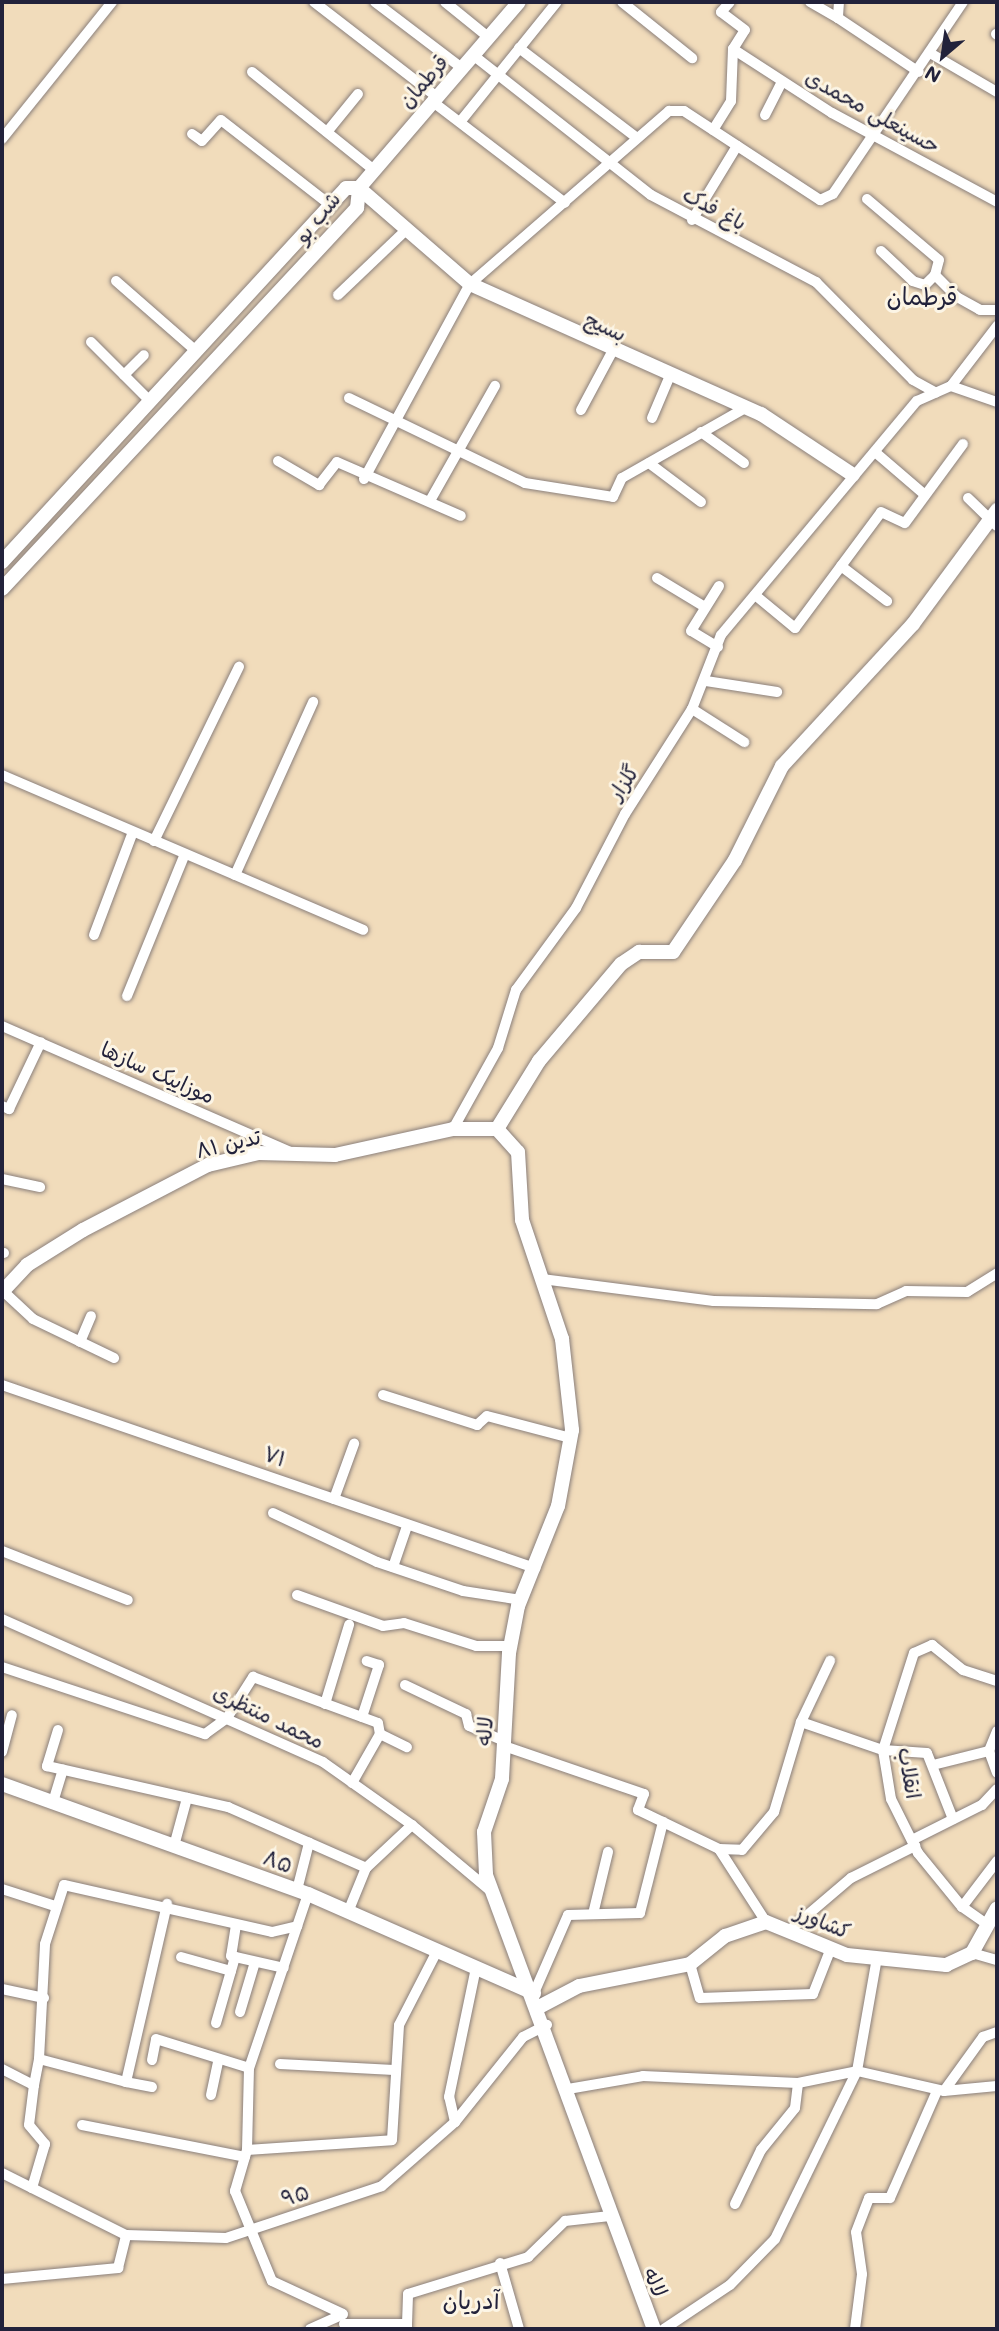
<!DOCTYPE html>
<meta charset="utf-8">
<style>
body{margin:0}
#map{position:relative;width:999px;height:2331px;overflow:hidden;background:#f1dcbb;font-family:Mali,"Playpen Sans Arabic",sans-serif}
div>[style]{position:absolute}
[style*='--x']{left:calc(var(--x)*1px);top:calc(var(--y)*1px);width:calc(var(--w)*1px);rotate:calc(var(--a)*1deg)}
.roads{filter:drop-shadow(0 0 2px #8a7f7b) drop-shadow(0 0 2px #8a7f7b)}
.street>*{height:10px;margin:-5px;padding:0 5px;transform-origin:5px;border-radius:5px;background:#fff}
.secondary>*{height:14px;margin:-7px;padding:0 7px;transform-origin:7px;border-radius:7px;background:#fff}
span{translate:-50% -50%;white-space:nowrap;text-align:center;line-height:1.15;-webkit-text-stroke:6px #fcf5e5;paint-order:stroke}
.street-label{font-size:21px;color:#22223b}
.quarter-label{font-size:24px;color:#22223b}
.frame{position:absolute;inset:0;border:4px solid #22223b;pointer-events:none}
.north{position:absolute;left:908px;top:21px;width:70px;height:70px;-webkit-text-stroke:5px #fcf5e5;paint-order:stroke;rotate:209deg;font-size:19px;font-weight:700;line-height:28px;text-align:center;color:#22223b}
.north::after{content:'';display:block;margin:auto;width:24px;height:32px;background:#22223b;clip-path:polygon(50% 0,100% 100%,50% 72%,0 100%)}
</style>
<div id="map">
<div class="roads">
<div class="street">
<i style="--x:314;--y:2;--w:155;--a:37.7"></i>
<i style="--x:375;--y:2;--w:109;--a:37.2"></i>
<i style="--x:445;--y:2;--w:55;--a:39.1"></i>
<i style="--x:622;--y:2;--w:90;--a:38.7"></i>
<i style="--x:810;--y:2;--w:32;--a:30"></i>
<i style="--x:839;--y:2;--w:16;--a:94"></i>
<i style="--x:838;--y:18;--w:97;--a:33.7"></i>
<i style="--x:996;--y:34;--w:1;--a:45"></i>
<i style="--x:519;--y:48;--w:148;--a:37.3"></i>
<i style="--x:733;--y:49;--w:118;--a:32.9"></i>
<i style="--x:832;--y:113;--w:187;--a:28.3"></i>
<i style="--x:930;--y:53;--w:78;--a:30.2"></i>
<i style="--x:473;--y:55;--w:226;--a:38.2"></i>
<i style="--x:651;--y:195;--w:187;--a:27.8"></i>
<i style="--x:816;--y:282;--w:138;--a:45.3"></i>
<i style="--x:913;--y:380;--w:26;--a:29"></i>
<i style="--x:252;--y:72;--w:156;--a:38.8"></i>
<i style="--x:433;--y:102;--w:166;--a:37.4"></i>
<i style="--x:765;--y:115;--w:37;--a:-63"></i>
<i style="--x:460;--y:122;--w:154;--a:-51.1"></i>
<i style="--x:713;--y:130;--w:34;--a:-58"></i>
<i style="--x:731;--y:101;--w:52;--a:-87.8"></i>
<i style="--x:733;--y:49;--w:22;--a:-58"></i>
<i style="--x:745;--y:30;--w:30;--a:-143"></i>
<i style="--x:721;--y:12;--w:13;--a:-48"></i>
<i style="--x:327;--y:132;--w:49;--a:-50.8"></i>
<i style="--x:192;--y:134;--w:12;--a:35"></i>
<i style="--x:202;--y:141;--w:28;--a:-48"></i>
<i style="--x:221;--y:120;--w:138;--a:37.9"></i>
<i style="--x:2;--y:139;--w:176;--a:-51.2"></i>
<i style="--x:867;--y:199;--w:94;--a:40.3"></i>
<i style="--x:939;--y:260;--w:16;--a:105"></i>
<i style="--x:935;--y:275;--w:14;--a:135"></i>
<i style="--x:925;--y:285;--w:13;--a:-162"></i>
<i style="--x:913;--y:281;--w:44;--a:-136.8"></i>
<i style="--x:692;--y:220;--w:87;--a:-58.7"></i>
<i style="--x:935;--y:275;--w:31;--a:45"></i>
<i style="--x:957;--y:297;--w:26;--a:29"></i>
<i style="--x:980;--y:310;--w:17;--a:0"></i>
<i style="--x:116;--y:281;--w:106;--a:41.2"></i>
<i style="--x:338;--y:295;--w:94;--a:-43.7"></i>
<i style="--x:91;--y:342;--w:83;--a:45"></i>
<i style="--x:124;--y:375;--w:28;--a:-45"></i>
<i style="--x:951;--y:386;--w:49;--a:19.2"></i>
<i style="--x:349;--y:398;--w:195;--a:25.8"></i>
<i style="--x:525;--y:483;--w:89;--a:9"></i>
<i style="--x:613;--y:497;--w:21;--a:-65"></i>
<i style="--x:622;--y:478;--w:144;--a:-29.6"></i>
<i style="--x:581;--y:410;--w:66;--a:-61.9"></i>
<i style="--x:652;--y:418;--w:43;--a:-67"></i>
<i style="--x:701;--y:432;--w:53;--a:35.8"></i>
<i style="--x:875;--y:452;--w:66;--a:40.7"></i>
<i style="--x:278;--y:461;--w:48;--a:30.3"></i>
<i style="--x:319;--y:485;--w:29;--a:-52"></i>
<i style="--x:337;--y:462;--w:135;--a:23.5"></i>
<i style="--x:649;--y:463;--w:65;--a:36.9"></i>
<i style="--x:364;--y:479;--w:222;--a:-61.5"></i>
<i style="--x:470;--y:284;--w:264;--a:-41"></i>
<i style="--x:669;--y:111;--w:15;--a:0"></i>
<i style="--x:684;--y:111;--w:163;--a:33.2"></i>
<i style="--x:820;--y:200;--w:14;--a:-25"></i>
<i style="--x:833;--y:194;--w:232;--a:-55.9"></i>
<i style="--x:968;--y:498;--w:40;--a:44"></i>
<i style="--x:431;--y:499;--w:130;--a:-60.5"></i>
<i style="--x:841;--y:566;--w:58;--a:37.3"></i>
<i style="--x:657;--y:578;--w:56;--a:31.1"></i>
<i style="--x:755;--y:595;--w:52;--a:39.5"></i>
<i style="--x:795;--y:628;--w:144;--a:-53.4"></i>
<i style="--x:881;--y:512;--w:26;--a:25"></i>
<i style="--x:905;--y:523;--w:98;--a:-53.7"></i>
<i style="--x:718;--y:647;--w:31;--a:-149"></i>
<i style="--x:691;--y:631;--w:53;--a:-58.1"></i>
<i style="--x:706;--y:681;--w:72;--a:8.8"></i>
<i style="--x:692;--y:709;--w:62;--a:32.4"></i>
<i style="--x:2;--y:775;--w:393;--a:23.2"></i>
<i style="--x:154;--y:841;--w:194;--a:-64"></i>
<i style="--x:235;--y:875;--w:190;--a:-65.7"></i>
<i style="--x:94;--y:935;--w:110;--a:-69.3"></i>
<i style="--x:127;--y:996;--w:153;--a:-67.8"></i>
<i style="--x:2;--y:1026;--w:315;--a:23.6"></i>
<i style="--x:2;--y:1106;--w:8;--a:23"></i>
<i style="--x:9;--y:1109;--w:74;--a:-64.5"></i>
<i style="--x:453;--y:1129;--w:93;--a:-60.9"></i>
<i style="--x:498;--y:1048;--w:61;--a:-72.8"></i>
<i style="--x:516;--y:990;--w:102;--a:-53.8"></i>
<i style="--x:576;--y:908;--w:106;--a:-62.5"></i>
<i style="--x:625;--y:814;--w:125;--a:-57.5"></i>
<i style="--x:692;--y:709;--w:79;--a:-68.6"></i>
<i style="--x:721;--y:635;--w:305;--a:-50.1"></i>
<i style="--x:917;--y:401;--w:37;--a:-24"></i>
<i style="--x:951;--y:386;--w:76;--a:-52.5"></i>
<i style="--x:2;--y:1179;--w:39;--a:12"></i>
<i style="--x:2;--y:1253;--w:2;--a:0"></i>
<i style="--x:542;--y:1279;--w:173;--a:7.3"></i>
<i style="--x:714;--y:1301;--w:163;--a:1.1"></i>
<i style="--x:877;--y:1304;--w:32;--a:-24"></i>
<i style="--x:906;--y:1291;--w:61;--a:0.9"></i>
<i style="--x:967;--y:1292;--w:36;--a:-32"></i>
<i style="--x:3;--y:1291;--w:41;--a:43"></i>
<i style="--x:33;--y:1319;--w:90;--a:25.7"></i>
<i style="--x:80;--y:1342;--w:28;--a:-67"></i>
<i style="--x:2;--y:1385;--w:564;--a:18.95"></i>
<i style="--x:383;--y:1395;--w:99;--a:17.7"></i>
<i style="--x:477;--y:1425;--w:13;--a:-42"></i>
<i style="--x:487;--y:1416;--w:87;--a:14.7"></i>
<i style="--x:334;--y:1499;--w:59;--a:-70"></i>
<i style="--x:273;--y:1513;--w:115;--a:25.2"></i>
<i style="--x:377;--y:1562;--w:91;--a:18.6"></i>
<i style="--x:463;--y:1591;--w:59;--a:8.8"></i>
<i style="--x:2;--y:1551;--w:135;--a:21.3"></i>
<i style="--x:393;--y:1567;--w:43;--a:-71.1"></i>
<i style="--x:297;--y:1595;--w:91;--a:19.8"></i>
<i style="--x:383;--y:1626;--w:21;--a:-8"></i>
<i style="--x:404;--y:1623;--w:76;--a:17.7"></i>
<i style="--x:476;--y:1646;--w:34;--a:0"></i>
<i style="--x:2;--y:1619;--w:351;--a:24"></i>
<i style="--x:323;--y:1762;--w:109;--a:35.3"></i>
<i style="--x:412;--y:1825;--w:106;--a:40"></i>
<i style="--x:2;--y:1667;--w:214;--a:18.3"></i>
<i style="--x:205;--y:1734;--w:27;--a:-36"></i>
<i style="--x:227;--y:1718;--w:49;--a:-57.6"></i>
<i style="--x:253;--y:1677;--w:133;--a:20.2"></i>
<i style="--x:378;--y:1723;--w:11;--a:80"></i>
<i style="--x:380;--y:1734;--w:30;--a:26"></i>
<i style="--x:405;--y:1685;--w:68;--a:25.4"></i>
<i style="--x:466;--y:1714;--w:12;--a:76"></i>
<i style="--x:469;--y:1726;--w:38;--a:23"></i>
<i style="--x:325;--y:1704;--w:83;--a:-73.1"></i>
<i style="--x:362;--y:1717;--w:55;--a:-71.9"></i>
<i style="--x:379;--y:1665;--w:13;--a:-162"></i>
<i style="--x:801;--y:1722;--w:87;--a:18.9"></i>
<i style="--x:883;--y:1750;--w:44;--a:3.9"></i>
<i style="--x:927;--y:1753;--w:71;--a:68.5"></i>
<i style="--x:58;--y:1730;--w:38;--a:107"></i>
<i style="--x:47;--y:1766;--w:186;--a:12.8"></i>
<i style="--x:228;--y:1807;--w:151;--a:23.8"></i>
<i style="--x:997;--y:1731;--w:22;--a:112"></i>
<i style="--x:989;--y:1751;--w:23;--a:70"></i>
<i style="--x:504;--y:1746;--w:148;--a:18.9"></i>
<i style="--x:644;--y:1794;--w:17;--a:111"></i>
<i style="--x:638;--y:1810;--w:90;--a:25.7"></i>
<i style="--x:719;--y:1849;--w:23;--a:2"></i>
<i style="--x:742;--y:1850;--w:50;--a:-49.9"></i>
<i style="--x:774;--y:1812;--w:94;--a:-73.3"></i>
<i style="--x:801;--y:1722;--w:68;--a:-64.6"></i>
<i style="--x:2;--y:1752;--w:38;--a:-75"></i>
<i style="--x:933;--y:1765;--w:58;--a:-14"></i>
<i style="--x:352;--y:1783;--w:56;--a:-60.3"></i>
<i style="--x:53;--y:1802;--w:34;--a:-73"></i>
<i style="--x:912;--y:1840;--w:78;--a:-26.6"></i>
<i style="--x:982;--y:1805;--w:22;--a:-47"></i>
<i style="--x:174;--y:1846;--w:50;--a:-74.8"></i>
<i style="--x:719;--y:1849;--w:87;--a:57.2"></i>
<i style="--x:2;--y:1889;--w:56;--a:17.8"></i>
<i style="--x:297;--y:1890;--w:49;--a:-75.7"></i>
<i style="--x:308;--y:1894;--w:184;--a:108.7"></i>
<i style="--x:249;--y:2068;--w:82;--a:91.4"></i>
<i style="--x:247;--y:2150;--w:43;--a:106.3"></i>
<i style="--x:235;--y:2191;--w:97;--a:67.7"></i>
<i style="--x:272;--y:2281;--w:78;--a:24.9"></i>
<i style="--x:962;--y:1907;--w:58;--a:-52.7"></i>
<i style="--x:348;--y:1912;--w:48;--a:-67.8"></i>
<i style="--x:366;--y:1868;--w:63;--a:-43.1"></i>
<i style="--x:593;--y:1914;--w:64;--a:-76.4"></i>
<i style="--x:236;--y:1925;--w:31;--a:99"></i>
<i style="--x:231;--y:1956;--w:54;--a:12.8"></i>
<i style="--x:988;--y:1925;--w:32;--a:-145"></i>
<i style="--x:962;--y:1907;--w:70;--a:-129.2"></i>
<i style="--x:918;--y:1853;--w:60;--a:-116.6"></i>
<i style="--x:891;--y:1799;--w:50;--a:-99.3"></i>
<i style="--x:883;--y:1750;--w:102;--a:-72.3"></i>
<i style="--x:914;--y:1653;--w:20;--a:-24"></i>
<i style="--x:932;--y:1645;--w:40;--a:39"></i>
<i style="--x:963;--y:1670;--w:36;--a:18"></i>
<i style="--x:791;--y:1929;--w:79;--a:-40.4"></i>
<i style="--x:851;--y:1878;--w:72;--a:-26.6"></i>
<i style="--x:972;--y:1953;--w:26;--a:16"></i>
<i style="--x:181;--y:1957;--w:52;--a:15.6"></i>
<i style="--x:690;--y:1964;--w:35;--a:74"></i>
<i style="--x:700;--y:1998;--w:113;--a:-2"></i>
<i style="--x:813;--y:1994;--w:49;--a:-68.6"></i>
<i style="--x:2;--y:1989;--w:43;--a:12.1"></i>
<i style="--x:534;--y:1993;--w:85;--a:-66.4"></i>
<i style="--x:568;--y:1915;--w:72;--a:-1.6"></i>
<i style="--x:640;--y:1913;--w:94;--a:-75.8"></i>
<i style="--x:240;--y:2012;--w:52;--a:-73.3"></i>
<i style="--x:216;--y:2023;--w:69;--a:-73.9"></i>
<i style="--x:39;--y:2059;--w:115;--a:-87"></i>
<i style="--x:45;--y:1944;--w:62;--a:-72.1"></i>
<i style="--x:64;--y:1885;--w:213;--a:12.7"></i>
<i style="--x:272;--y:1932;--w:26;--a:-13"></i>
<i style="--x:152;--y:2060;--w:21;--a:-79"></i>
<i style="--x:156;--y:2039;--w:97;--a:17.3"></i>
<i style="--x:280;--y:2064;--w:114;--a:3"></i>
<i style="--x:2;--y:2069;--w:36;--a:27"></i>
<i style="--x:34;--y:2085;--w:40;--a:97.1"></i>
<i style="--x:29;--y:2125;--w:25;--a:50"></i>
<i style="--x:45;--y:2144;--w:46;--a:106.5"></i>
<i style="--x:34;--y:2085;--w:26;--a:-79"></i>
<i style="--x:39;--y:2059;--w:90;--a:14.8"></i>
<i style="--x:152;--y:2087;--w:26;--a:-169"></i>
<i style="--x:126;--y:2082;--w:183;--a:-77"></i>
<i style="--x:568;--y:2089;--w:76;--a:-9.8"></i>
<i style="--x:643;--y:2076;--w:155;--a:2.6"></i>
<i style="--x:798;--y:2083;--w:60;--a:-11.5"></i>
<i style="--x:857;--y:2071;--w:89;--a:12.9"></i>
<i style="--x:944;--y:2091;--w:67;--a:-54.2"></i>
<i style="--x:983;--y:2037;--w:15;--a:-20"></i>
<i style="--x:944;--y:2091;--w:53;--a:-5.4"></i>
<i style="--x:211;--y:2095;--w:34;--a:-78"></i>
<i style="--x:455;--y:2122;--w:26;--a:-103"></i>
<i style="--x:449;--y:2097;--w:132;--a:-78.2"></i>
<i style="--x:82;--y:2125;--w:166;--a:11.1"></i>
<i style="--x:247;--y:2150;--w:145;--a:-3.9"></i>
<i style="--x:392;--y:2140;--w:115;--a:-86.5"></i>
<i style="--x:399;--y:2025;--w:83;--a:-62.8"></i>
<i style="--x:2;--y:2173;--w:139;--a:26.6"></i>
<i style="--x:126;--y:2235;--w:100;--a:1.7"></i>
<i style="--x:226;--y:2238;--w:164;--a:-18.4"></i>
<i style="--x:382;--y:2186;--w:97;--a:-41.2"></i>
<i style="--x:455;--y:2122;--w:109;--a:-51.3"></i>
<i style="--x:523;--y:2037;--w:27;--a:-27"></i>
<i style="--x:735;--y:2204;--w:60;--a:-64.3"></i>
<i style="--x:761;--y:2150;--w:54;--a:-51"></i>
<i style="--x:795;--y:2108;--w:25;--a:-83"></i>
<i style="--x:500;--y:2263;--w:69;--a:73.9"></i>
<i style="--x:2;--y:2279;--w:117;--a:-5.4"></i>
<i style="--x:118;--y:2268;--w:34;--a:-76"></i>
<i style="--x:344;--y:2324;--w:63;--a:0"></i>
<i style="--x:407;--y:2324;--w:5;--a:90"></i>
<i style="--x:407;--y:2324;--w:30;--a:-88"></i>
<i style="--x:408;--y:2294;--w:126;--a:-17.1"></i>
<i style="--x:528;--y:2257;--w:52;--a:-44.2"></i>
<i style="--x:565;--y:2221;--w:45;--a:-6.3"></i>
<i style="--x:310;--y:2329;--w:36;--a:-24"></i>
<i style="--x:664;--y:2329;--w:79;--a:-33.7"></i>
<i style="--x:730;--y:2285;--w:64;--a:-45.6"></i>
<i style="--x:775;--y:2239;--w:187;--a:-64"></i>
<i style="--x:857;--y:2071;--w:115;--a:-80"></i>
<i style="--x:855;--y:2329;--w:55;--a:-82.7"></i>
<i style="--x:862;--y:2274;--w:42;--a:-98.1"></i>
<i style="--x:856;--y:2232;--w:36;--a:-69"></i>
<i style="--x:869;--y:2198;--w:21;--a:0"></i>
<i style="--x:890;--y:2198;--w:117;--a:-66.3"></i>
</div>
<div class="secondary">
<i style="--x:359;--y:188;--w:147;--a:40.9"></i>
<i style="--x:470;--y:284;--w:319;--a:24.1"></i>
<i style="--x:761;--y:414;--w:110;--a:33.5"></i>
<i style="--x:359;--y:188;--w:245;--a:-49.3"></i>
<i style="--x:2;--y:562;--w:508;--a:-47.39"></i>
<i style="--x:346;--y:188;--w:13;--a:0"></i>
<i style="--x:2;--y:589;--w:521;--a:-47.02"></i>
<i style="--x:357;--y:208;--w:20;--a:-84"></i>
<i style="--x:497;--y:1129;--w:31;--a:48"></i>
<i style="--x:518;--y:1152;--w:68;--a:86.6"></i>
<i style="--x:522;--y:1220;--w:126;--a:71.4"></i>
<i style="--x:562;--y:1339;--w:92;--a:83.7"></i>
<i style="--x:572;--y:1430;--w:77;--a:100.4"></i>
<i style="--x:558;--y:1506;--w:108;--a:111.8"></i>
<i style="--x:518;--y:1606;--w:48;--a:100.8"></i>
<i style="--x:509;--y:1653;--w:126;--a:93.2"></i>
<i style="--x:502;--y:1779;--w:56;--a:108.8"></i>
<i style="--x:484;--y:1832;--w:43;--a:87.3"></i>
<i style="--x:486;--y:1875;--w:484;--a:69.7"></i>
<i style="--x:497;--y:1129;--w:80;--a:-58.3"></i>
<i style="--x:539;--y:1061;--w:127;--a:-49.8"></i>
<i style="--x:621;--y:964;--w:22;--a:-34"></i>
<i style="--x:639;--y:952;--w:34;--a:0"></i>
<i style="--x:673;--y:952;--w:111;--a:-56"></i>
<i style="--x:735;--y:860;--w:105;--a:-63.4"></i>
<i style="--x:782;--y:766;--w:193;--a:-47.3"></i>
<i style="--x:913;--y:624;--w:142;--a:-53.6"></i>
<i style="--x:2;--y:1292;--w:37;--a:-47"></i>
<i style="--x:27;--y:1265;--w:66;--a:-32"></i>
<i style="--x:83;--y:1230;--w:141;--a:-27.5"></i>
<i style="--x:208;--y:1165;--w:51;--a:-13.5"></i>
<i style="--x:258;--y:1153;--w:77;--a:1.5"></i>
<i style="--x:335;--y:1155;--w:121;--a:-12.4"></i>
<i style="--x:453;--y:1129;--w:44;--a:0"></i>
<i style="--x:2;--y:1784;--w:325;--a:19.8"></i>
<i style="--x:308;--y:1894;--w:247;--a:23.7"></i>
<i style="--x:539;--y:2007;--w:45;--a:-27.7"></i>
<i style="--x:579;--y:1986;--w:113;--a:-11.2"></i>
<i style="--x:690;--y:1964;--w:45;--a:-38.7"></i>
<i style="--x:725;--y:1936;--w:43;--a:-18.9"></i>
<i style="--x:766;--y:1922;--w:87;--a:22.2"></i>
<i style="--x:847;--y:1955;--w:100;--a:5.8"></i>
<i style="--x:946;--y:1965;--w:29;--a:-25"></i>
<i style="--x:972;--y:1953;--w:51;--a:-60.9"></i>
</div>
</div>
<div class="street-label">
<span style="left:423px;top:81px;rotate:-49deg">قرطمان</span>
<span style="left:873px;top:111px;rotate:29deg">حسینعلی محمدی</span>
<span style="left:715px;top:208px;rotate:28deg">باغ فدک</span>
<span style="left:317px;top:217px;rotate:-51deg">شب بو</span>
<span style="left:606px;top:326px;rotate:25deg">بسیج</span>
<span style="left:623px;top:782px;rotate:-56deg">گلزار</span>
<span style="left:158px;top:1072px;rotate:24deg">موزاییک سازها</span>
<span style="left:228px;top:1143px;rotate:-13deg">تدین ۸۱</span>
<span style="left:275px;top:1456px;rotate:20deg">۷۱</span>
<span style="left:269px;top:1716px;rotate:26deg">محمد منتظری</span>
<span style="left:484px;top:1731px;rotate:-86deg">لاله</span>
<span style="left:910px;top:1773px;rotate:80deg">انقلاب</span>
<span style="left:278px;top:1861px;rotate:20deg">۸۵</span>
<span style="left:823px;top:1921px;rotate:22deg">کشاورز</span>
<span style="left:295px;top:2195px;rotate:-18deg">۹۵</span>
<span style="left:656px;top:2282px;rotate:66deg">لاله</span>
</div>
<div class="quarter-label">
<span style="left:922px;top:296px">قرطمان</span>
<span style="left:471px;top:2300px">آدریان</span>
</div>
<div class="frame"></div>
<div class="north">N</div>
</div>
